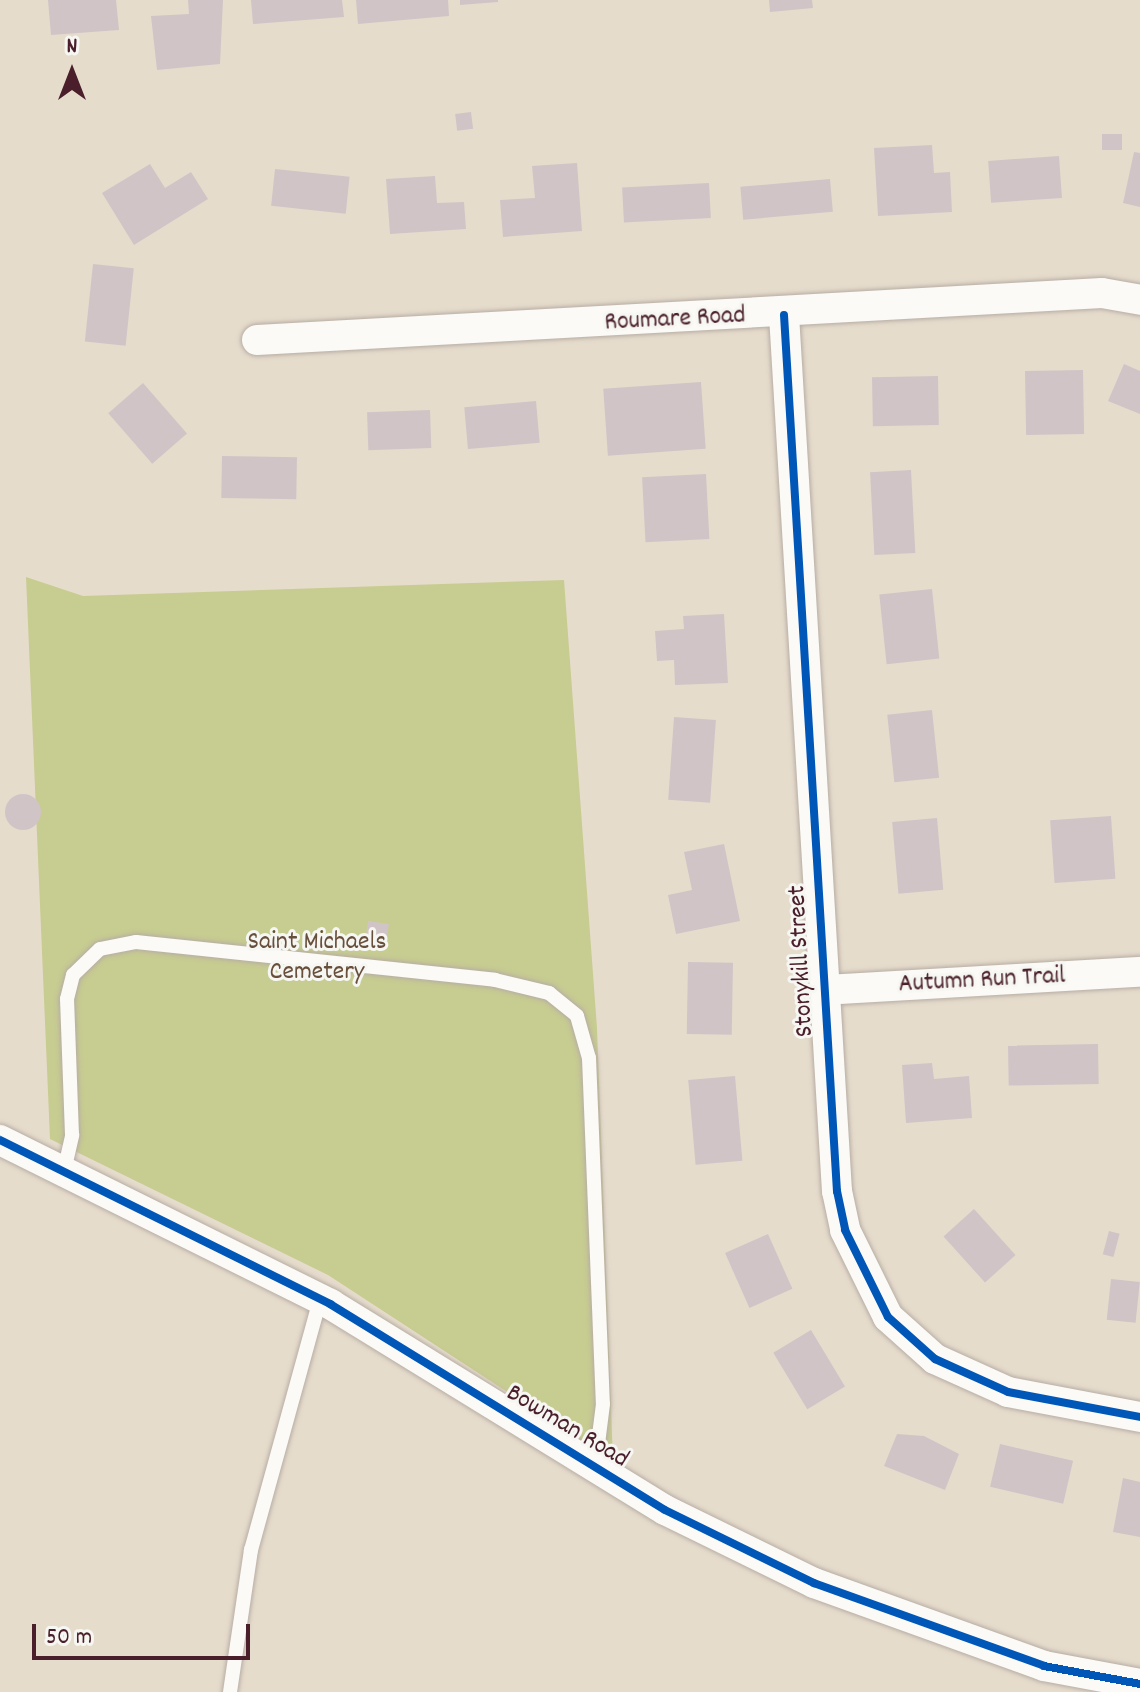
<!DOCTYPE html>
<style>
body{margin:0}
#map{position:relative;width:1140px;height:1692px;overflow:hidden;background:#e6dccc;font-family:Dekko,sans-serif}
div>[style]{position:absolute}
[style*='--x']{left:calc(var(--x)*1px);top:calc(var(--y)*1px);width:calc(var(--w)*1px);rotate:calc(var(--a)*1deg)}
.green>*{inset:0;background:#c7cc91}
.building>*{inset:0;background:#d1c4c6;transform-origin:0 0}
.round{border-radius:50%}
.roads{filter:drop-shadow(0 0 2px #b7ada4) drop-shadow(0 0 2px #b7ada4)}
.lane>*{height:14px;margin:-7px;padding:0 7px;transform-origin:7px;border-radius:7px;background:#fbfaf7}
.street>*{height:30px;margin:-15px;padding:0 15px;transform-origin:15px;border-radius:15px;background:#fbfaf7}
.cycleway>*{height:8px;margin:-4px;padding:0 4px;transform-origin:4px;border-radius:4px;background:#0057b8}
span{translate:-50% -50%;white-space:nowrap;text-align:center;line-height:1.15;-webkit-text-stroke:6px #f6f6f2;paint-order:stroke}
.street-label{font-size:26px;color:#4a1f2b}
.park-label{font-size:26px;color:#684f3b}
.north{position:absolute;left:32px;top:32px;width:80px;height:80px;-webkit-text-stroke:6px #f6f6f2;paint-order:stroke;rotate:0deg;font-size:22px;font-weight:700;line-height:32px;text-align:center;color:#4a1f2b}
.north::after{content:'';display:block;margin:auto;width:28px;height:36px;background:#4a1f2b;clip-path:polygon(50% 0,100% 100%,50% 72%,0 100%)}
.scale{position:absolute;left:32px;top:1624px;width:218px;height:36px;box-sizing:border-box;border:4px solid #4a1f2b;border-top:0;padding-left:10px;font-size:24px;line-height:28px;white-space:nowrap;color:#4a1f2b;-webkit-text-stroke:6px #f6f6f2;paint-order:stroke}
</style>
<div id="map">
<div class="green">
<i style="clip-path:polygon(26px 577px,83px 596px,564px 580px,597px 1028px,613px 1461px,328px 1275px,50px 1139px)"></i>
</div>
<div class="building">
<i style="clip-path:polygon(48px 0,116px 0,119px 30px,51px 35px)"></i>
<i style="clip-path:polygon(188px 0,223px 0,220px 64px,157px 70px,151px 16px,189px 14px)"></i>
<i style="clip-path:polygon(251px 0,342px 0,344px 17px,253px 24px)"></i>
<i style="clip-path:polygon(356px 0,448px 0,449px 16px,358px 24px)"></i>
<i style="clip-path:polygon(460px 0,498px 0,498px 2px,460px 5px)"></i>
<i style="clip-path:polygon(769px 0,812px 0,813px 8px,770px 12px)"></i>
<i style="left:471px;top:112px;width:17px;height:16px;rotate:83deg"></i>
<i style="left:1102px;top:134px;width:20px;height:16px"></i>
<i style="clip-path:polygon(932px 145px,934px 173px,950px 172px,952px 212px,878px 216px,874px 148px)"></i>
<i style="clip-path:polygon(1134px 152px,1140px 153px,1140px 207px,1123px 203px)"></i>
<i style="left:1059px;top:156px;width:42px;height:71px;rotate:86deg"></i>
<i style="clip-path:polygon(577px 163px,582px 231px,503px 237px,500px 200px,535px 198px,532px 166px)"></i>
<i style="clip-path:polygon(150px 164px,165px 188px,191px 172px,208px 199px,134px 245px,102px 193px)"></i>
<i style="left:275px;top:169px;width:75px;height:37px;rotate:6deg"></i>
<i style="clip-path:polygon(435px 176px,437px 203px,464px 202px,466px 229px,390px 234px,386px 179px)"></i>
<i style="left:830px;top:179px;width:33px;height:90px;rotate:85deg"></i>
<i style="left:709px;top:183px;width:35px;height:87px;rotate:87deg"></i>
<i style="left:93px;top:264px;width:41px;height:78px;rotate:6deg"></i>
<i style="clip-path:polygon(1124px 364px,1140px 371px,1140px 414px,1108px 401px)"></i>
<i style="left:1083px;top:370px;width:64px;height:58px;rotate:89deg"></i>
<i style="left:938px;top:376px;width:49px;height:66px;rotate:89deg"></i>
<i style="left:701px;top:382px;width:67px;height:98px;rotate:86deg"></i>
<i style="left:143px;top:383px;width:67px;height:46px;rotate:49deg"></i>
<i style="left:536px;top:401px;width:42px;height:72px;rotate:85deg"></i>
<i style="left:430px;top:410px;width:38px;height:63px;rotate:88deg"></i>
<i style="left:222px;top:456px;width:75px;height:42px;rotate:1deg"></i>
<i style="left:911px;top:470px;width:83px;height:41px;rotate:87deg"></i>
<i style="left:706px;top:474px;width:65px;height:64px;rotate:87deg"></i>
<i style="left:932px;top:589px;width:70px;height:53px;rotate:84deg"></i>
<i style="clip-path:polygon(724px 614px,728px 683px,675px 685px,674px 660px,657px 661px,655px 631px,684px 629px,683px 616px)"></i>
<i style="left:932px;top:710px;width:68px;height:45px;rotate:84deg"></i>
<i style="left:674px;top:717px;width:42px;height:83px;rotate:4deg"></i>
<i class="round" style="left:5px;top:794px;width:36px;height:36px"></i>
<i style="left:1111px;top:816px;width:63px;height:61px;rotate:86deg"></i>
<i style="left:937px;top:818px;width:72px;height:45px;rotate:85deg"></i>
<i style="clip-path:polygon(724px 844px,740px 921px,676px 934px,668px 895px,692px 890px,684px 852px)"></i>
<i style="left:368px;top:921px;width:21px;height:26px;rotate:8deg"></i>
<i style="left:688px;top:962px;width:45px;height:72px;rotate:1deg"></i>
<i style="left:1098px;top:1044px;width:40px;height:90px;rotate:89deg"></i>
<i style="clip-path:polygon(932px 1063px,934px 1079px,969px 1076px,972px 1118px,906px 1123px,902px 1065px)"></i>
<i style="left:735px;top:1076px;width:85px;height:47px;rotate:85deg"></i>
<i style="left:974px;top:1209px;width:62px;height:41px;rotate:48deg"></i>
<i style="left:1109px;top:1231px;width:11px;height:24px;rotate:15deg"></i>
<i style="left:768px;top:1234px;width:60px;height:47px;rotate:66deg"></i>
<i style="left:1111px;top:1279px;width:29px;height:41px;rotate:6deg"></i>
<i style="left:811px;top:1330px;width:66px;height:44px;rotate:59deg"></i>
<i style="clip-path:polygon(897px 1434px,924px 1436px,959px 1454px,945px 1490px,884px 1466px)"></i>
<i style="left:1000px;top:1444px;width:75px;height:44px;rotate:13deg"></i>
<i style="clip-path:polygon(1123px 1478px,1140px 1482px,1140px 1537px,1113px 1532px)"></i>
</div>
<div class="roads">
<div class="lane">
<i style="--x:64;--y:1171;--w:37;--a:-77"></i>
<i style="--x:72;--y:1135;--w:136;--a:-92.1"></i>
<i style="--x:67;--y:999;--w:25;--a:-76"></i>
<i style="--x:73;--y:975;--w:37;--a:-44"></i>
<i style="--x:100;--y:949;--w:37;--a:-11"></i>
<i style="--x:136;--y:942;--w:361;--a:6"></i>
<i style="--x:495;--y:980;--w:56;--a:13.5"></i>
<i style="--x:549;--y:993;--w:36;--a:39"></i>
<i style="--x:577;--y:1016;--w:44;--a:74.1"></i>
<i style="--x:589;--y:1058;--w:346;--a:87.7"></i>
<i style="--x:603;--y:1404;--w:64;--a:97.2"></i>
<i style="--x:230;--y:1692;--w:144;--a:-81.6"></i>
<i style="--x:251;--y:1550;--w:260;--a:-74.6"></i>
</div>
<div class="street">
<i style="--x:784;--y:315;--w:878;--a:86.54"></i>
<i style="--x:837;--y:1191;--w:40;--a:78"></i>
<i style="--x:845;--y:1230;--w:97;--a:63.7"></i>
<i style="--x:888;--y:1317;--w:63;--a:41.8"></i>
<i style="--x:935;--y:1359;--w:80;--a:24.3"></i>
<i style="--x:1008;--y:1392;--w:134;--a:10.7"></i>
<i style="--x:257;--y:340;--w:846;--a:-3.18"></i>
<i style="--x:1102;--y:293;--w:39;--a:10"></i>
<i style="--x:824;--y:990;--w:317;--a:-3.3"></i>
<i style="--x:0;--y:1140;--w:369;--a:26.4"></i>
<i style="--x:330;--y:1304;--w:393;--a:31.6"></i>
<i style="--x:665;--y:1510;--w:166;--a:26.1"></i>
<i style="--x:814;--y:1583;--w:245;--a:19.8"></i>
<i style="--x:1044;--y:1666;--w:98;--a:10.6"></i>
</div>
</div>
<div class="cycleway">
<i style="--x:784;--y:315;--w:878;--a:86.54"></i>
<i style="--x:837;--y:1191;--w:40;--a:78"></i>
<i style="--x:845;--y:1230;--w:97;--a:63.7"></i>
<i style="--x:888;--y:1317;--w:63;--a:41.8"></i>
<i style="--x:935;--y:1359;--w:80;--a:24.3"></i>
<i style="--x:1008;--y:1392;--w:134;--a:10.7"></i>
<i style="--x:0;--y:1140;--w:369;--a:26.4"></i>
<i style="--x:330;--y:1304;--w:393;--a:31.6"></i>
<i style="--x:665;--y:1510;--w:166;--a:26.1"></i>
<i style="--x:814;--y:1583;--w:245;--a:19.8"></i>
<i style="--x:1044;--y:1666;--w:98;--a:10.6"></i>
</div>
<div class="street-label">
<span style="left:675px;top:320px;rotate:-3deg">Roumare Road</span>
<span style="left:802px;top:961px;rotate:-93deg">Stonykill Street</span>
<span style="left:982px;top:981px;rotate:-3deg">Autumn Run Trail</span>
<span style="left:567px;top:1427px;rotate:31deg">Bowman Road</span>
</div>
<div class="park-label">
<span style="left:317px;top:958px">Saint Michaels<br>Cemetery</span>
</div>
<div class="north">N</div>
<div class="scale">50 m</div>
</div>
